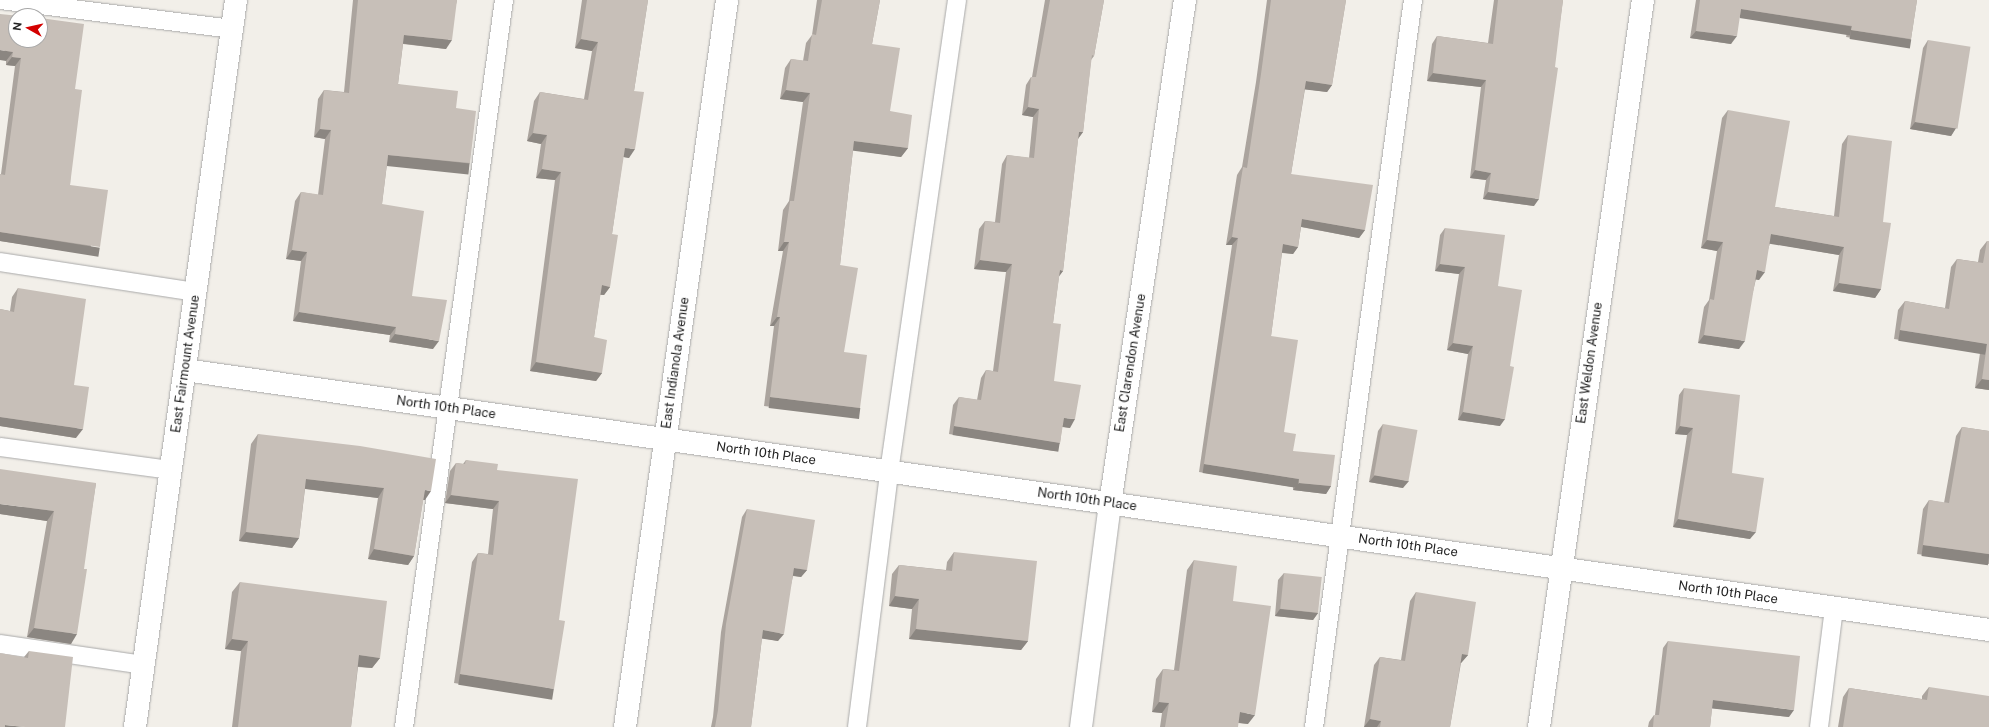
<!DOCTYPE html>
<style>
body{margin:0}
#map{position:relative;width:1989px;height:727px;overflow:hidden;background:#f2efe9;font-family:"Public Sans",sans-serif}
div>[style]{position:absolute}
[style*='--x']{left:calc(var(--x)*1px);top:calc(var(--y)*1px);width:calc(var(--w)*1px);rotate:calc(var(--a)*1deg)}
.roads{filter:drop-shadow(0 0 1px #a9a9a9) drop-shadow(0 0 1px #a9a9a9)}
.service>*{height:18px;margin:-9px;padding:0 9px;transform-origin:9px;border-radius:9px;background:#fff}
.minor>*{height:22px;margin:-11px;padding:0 11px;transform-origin:11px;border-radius:11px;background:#fff}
.wall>*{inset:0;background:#aba49e}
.shaded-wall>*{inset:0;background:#8b8681;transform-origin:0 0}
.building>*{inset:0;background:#c7bfb8;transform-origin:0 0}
span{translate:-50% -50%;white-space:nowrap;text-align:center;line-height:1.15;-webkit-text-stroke:3px #fff;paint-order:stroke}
.street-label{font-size:13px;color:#222}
.north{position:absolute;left:8px;top:8px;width:40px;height:40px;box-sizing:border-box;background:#fff;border:1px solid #a7a7a7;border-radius:50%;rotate:278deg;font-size:11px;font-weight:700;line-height:16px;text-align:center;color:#222}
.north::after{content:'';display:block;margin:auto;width:14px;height:18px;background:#d40000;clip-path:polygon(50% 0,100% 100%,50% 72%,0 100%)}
</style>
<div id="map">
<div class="roads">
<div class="service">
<i style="--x:0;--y:0;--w:234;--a:7.1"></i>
<i style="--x:0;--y:262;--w:198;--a:8.7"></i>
<i style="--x:0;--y:447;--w:173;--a:7.7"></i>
<i style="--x:0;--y:644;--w:146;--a:8.3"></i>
<i style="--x:404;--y:727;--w:734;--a:-82.17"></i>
<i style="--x:857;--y:727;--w:257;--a:-82.8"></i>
<i style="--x:889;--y:472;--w:477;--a:-81.8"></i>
<i style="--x:1314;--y:727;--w:734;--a:-82.25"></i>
<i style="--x:1819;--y:727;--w:120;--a:-82.8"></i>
</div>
<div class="minor">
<i style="--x:185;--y:370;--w:1823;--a:8.2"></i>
<i style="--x:135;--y:727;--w:734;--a:-82.09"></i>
<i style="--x:625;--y:727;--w:734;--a:-82.01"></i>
<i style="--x:1081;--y:727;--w:225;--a:-82.6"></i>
<i style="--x:1110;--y:504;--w:510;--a:-81.54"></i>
<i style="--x:1539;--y:727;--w:734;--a:-81.86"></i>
</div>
</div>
<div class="wall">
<i style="clip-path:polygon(353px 0,457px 0,446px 49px,403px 44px,398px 84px,456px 108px,470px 163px,464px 172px,387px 164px,382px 204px,412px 296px,433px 349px,389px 342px,390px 335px,293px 321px,301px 261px,286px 259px,295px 201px,301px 192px,318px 195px,325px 139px,314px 137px,318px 99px,324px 90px,344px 92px)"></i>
<i style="clip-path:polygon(582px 0,648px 0,634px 91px,629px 158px,623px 157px,612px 234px,610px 287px,604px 295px,600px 295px,594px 337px,602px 373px,596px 381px,530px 371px,555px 180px,536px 178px,541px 144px,527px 141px,534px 101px,540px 92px,584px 99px,592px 51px,575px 48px)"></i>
<i style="clip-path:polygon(817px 0,880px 0,872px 44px,890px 111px,908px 148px,901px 157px,853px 150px,840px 265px,844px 352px,860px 408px,853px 417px,764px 406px,774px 326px,770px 326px,783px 251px,778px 251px,783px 210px,789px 201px,803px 102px,780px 99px,785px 68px,791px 59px,803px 61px,806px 43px,812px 35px)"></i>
<i style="clip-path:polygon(1045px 0,1104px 0,1094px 56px,1091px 60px,1083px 132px,1078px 139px,1063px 271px,1059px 276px,1053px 323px,1054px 381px,1070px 428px,1062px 427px,1060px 443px,1054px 451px,949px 434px,953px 405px,959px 397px,977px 400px,981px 378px,986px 370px,993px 371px,1006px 272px,974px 269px,979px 229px,985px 221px,995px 222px,1002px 164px,1007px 155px,1029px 158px,1033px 117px,1022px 115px,1026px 85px,1031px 77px,1032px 77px)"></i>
<i style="clip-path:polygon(1267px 0,1346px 0,1332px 85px,1327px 92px,1305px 89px,1291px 174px,1365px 230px,1359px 238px,1301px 227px,1298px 247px,1293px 254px,1282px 253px,1271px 336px,1284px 432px,1293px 451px,1331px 486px,1326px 494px,1293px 490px,1293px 487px,1199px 472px,1232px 245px,1226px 245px,1237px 175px,1242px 167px,1256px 82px)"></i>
<i style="clip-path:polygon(1494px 0,1563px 0,1534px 206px,1483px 199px,1486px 180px,1470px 178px,1481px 87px,1427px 81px,1432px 44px,1437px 36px,1488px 43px)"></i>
<i style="clip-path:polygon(1696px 0,1917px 0,1911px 39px,1906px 46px,1846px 37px,1847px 33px,1739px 17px,1731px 44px,1690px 38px)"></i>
<i style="clip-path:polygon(0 14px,75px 89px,70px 185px,94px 255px,0 241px,0 174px,1px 174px,15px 66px,6px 65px,6px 61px)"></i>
<i style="clip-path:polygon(1928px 40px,1956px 128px,1951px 136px,1910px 129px,1923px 48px)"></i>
<i style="clip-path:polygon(1728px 110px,1775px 207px,1834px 216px,1842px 144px,1848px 135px,1883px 222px,1881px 289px,1875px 298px,1833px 291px,1839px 255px,1770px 243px,1759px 280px,1756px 279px,1739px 349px,1698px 343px,1704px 307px,1709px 300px,1717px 251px,1701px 248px,1722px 118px)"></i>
<i style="clip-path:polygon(1445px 228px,1498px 286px,1500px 426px,1458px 420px,1468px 354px,1447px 350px,1459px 274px,1435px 271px,1440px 235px)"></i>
<i style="clip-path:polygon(1987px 241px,1989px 241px,1989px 390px,1975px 388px,1980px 353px,1894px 339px,1898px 310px,1905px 301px,1945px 308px,1951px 267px,1957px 259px,1978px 262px,1980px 250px)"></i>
<i style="clip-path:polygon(18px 288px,74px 385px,76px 438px,0 426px,0 309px,10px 311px,12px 297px)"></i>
<i style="clip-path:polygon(1684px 388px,1732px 473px,1750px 539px,1673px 527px,1687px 435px,1675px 434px,1679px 395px)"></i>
<i style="clip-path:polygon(1383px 424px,1403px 488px,1369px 482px,1378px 431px)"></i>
<i style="clip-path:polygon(1962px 427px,1989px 431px,1989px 564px,1917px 554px,1923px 509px,1929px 500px,1944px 503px,1956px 436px)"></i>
<i style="clip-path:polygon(258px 434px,425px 500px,423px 500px,414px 556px,408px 565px,368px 559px,378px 498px,305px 489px,299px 538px,292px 548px,239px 541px,251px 444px)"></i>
<i style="clip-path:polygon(466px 460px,497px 470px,548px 698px,454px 683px,472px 562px,478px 553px,488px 554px,493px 509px,445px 503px,450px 471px,456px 463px,463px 464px)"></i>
<i style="clip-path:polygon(96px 483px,71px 644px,27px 637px,47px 521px,0 514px)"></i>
<i style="clip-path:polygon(747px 509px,807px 570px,801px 577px,793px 576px,778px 641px,762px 638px,751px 727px,711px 727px,713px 717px,721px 632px,742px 517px)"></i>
<i style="clip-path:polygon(954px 552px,1028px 641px,1021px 650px,909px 639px,912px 609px,889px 606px,892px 574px,899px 565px,946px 570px,947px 562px)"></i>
<i style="clip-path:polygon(1194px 560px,1233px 601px,1248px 724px,1238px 723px,1238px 727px,1160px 727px,1162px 713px,1152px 712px,1156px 679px,1163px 669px,1174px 670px,1187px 570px)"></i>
<i style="clip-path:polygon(1284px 573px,1318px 613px,1313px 620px,1275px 616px,1278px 580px)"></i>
<i style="clip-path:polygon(240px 582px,380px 658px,372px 668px,358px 667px,351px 727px,232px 727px,241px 651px,225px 649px,232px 592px)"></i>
<i style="clip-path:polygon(1416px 592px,1468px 655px,1461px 663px,1450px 727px,1364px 727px,1374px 665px,1380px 657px,1401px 660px,1410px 601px)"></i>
<i style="clip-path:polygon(1668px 641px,1789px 717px,1712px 708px,1710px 727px,1648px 727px,1649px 722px,1654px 715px,1655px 715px,1663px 648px)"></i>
<i style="clip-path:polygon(29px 651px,65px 727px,24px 657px)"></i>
<i style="clip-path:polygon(1929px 687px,1989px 727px,1838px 727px,1843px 697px,1849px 688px,1922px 699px,1922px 696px)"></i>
</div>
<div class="shaded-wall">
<i style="left:1741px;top:9px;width:112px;height:9px;rotate:9deg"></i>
<i style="left:1851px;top:30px;width:61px;height:9px;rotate:9deg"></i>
<i style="clip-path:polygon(1696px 31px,1737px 36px,1731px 44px,1690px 38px)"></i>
<i style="clip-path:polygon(404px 35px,452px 40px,446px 49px,398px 43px)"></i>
<i style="clip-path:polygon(581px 39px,598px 42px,592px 51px,575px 48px)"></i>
<i style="clip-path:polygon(0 50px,13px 52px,6px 61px,0 60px)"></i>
<i style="clip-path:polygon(12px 57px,21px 58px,15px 66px,6px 65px)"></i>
<i style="clip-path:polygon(1433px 73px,1486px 80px,1481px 87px,1427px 81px)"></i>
<i style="clip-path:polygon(1306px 81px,1332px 85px,1327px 92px,1301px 89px)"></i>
<i style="clip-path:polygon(786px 90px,810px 93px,803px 102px,780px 99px)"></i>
<i style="clip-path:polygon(1028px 107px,1039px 109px,1033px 117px,1022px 115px)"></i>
<i style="clip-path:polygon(1915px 122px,1956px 128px,1951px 136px,1910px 129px)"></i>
<i style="clip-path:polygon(320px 129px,331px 130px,325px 139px,314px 137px)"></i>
<i style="clip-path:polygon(1079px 132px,1083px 132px,1077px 140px)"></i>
<i style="clip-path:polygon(533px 133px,547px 135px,541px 144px,527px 141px)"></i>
<i style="clip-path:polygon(854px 141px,908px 148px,901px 157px,848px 150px)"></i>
<i style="clip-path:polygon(625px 148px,635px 149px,629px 158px,619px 156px)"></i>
<i style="left:388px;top:155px;width:82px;height:11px;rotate:6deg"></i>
<i style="clip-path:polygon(542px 169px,561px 172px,555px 180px,536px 178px)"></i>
<i style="clip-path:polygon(1475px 170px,1491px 173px,1486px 180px,1470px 178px)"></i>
<i style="clip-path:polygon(1488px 192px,1539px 199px,1534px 206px,1483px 199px)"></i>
<i style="clip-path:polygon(1302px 219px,1365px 230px,1359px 238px,1297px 226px)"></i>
<i style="left:0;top:232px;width:101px;height:9px;rotate:9deg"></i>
<i style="clip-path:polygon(1771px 234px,1844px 247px,1839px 255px,1765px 243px)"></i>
<i style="clip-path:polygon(1232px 237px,1238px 238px,1232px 245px,1226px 245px)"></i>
<i style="clip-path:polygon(1707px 240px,1723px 242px,1717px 251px,1701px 248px)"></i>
<i style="clip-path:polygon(784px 242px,789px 242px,783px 251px,778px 251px)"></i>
<i style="clip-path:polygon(1283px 244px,1298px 247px,1293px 254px,1277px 252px)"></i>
<i style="clip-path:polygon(292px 250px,307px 252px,301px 261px,286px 259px)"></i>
<i style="clip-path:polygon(980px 260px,1012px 264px,1006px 272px,974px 269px)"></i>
<i style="clip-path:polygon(1440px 264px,1465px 267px,1459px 274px,1435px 271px)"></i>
<i style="clip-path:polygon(1060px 270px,1063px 271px,1057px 279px)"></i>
<i style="clip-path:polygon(1757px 270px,1765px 272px,1759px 280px,1752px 279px)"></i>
<i style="clip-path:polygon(1839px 283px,1881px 289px,1875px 298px,1833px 291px)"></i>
<i style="clip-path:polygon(602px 285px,610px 287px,604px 295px,596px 294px)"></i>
<i style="clip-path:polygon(299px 312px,396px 327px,390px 335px,293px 321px)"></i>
<i style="clip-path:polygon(777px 317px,780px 317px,774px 326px,770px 326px)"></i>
<i style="left:1900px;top:330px;width:88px;height:11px;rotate:9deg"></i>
<i style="clip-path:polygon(395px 334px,439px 341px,433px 349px,389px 342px)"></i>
<i style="clip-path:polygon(1704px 335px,1745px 341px,1739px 349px,1698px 343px)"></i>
<i style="clip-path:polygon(1453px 343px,1473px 346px,1468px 354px,1447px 350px)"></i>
<i style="clip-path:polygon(536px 362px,602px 373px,596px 381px,530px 371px)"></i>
<i style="clip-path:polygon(1982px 379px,1989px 380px,1989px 390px,1975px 388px)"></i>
<i style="left:770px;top:397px;width:91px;height:11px;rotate:7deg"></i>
<i style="clip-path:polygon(1463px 412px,1505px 419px,1500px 426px,1458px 420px)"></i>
<i style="clip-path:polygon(0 417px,83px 429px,76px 438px,0 426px)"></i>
<i style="clip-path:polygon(1064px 418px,1075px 419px,1070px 428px,1058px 426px)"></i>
<i style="left:954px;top:426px;width:107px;height:9px;rotate:9deg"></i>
<i style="clip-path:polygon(1680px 426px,1693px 428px,1687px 435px,1675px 434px)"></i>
<i style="left:1204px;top:464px;width:96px;height:9px;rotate:9deg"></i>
<i style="clip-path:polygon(1375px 475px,1409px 481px,1403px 488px,1369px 482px)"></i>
<i style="clip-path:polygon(306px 479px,384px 488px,378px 498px,299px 488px)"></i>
<i style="clip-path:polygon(1299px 483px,1331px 486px,1326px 494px,1293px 490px)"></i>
<i style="clip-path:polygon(425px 490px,431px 491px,425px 500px,418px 500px)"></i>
<i style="clip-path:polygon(451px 495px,499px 501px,493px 509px,445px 503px)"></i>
<i style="clip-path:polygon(0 504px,54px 511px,47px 521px,0 514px)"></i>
<i style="clip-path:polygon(1678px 519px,1756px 532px,1750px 539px,1673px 527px)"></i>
<i style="clip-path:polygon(246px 532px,299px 538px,292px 548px,239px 541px)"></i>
<i style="left:1923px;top:545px;width:67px;height:11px;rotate:8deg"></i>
<i style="clip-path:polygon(374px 549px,414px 556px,408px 565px,368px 559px)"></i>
<i style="clip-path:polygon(794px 568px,807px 570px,801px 577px,789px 575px)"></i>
<i style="clip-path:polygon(895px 596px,919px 599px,912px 609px,889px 606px)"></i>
<i style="clip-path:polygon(1280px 609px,1318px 613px,1313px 620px,1275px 616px)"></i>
<i style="clip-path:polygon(34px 628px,77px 634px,71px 644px,27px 637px)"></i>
<i style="clip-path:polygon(916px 629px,1028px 641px,1021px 650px,909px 639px)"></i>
<i style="clip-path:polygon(763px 630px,784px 634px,778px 641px,758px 638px)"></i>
<i style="clip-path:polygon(232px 639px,248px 641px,241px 651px,225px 649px)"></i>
<i style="clip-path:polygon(1462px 654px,1468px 655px,1461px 663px,1456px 662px)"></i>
<i style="clip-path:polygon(359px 655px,380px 658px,372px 668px,352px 666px)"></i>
<i style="left:460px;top:674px;width:95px;height:11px;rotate:9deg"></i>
<i style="clip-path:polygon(1713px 700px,1794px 710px,1789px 717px,1708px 708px)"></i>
<i style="clip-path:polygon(1159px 702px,1169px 703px,1162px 713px,1152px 712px)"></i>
<i style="clip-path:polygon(1240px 712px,1255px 715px,1248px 724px,1233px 722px)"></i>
<i style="clip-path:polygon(1370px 719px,1381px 721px,1377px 727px,1364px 727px)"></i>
<i style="clip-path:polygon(5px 725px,25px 727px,4px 727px)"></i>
</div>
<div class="building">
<i style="clip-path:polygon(358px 0,457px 0,452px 40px,404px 35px,398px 84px,458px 91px,456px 108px,476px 111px,470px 163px,388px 155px,382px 204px,424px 211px,412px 296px,447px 300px,439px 341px,395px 334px,396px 327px,299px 312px,307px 252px,292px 250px,301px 192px,323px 195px,331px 130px,320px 129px,324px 90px,349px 93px)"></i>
<i style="clip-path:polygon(587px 0,648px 0,634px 91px,644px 92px,635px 149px,625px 148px,612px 234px,618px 235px,610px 287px,602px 285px,594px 337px,607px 340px,602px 373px,536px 362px,561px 172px,542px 169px,547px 135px,533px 133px,540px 92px,588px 100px,598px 42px,581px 39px)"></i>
<i style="clip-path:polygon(822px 0,880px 0,872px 44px,900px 48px,890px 111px,912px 115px,908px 148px,854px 141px,840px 265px,858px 268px,844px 352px,867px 355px,860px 408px,770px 397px,780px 317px,777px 317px,789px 242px,784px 242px,790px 201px,794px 201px,810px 93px,786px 90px,791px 59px,808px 61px,812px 34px,816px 35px)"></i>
<i style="clip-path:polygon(1050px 0,1104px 0,1094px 56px,1092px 55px,1083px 132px,1079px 132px,1063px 271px,1060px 270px,1053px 323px,1061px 324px,1054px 381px,1081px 385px,1075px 419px,1064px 418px,1060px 443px,954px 426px,959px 397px,981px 400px,986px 370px,998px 372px,1012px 264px,980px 260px,985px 221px,1000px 223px,1007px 155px,1034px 158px,1039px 109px,1028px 107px,1031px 77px,1036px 77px)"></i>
<i style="clip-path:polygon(1271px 0,1346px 0,1332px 85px,1306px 81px,1291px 174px,1373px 185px,1365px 230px,1302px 219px,1298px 247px,1283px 244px,1271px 336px,1298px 340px,1284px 432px,1296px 434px,1293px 451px,1335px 455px,1331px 486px,1299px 483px,1299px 479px,1204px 464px,1238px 238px,1232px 237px,1243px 167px,1247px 168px,1261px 74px)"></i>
<i style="clip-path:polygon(1498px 0,1563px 0,1555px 67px,1558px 68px,1539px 199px,1488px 192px,1491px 173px,1475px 170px,1486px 80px,1433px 73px,1437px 36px,1493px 44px)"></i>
<i style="clip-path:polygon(1700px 0,1917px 0,1911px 39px,1851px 30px,1852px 26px,1741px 9px,1737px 36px,1696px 31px)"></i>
<i style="clip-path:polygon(0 14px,20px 16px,16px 16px,16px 40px,40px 40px,40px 18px,84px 24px,75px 89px,82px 90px,70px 185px,108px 190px,100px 247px,0 232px,0 174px,5px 175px,21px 58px,12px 57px,13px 52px,0 50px)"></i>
<i style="left:1928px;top:40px;width:43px;height:83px;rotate:9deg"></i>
<i style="clip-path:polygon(1728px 110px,1790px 121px,1775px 207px,1839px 217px,1848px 135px,1892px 141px,1883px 222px,1891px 223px,1881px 289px,1839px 283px,1844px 247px,1771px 234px,1765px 272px,1757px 270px,1745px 341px,1704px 335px,1710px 299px,1714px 300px,1723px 242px,1707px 240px)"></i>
<i style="clip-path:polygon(1445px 228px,1505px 235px,1498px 286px,1522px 290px,1510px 366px,1514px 367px,1505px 419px,1463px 412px,1473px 346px,1453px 343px,1465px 267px,1440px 264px)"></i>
<i style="clip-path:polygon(1987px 241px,1989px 241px,1989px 380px,1982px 379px,1987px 344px,1900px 330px,1905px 301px,1949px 309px,1957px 259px,1983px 263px)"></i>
<i style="clip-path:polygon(18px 288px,86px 299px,74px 385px,89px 387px,83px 429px,0 417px,0 309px,14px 312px)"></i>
<i style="clip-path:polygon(1684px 388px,1740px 395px,1732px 473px,1764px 478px,1756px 532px,1678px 519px,1693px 428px,1680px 426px)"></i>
<i style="left:1383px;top:424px;width:35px;height:52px;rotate:10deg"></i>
<i style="clip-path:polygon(1962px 427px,1989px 431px,1989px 554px,1923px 545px,1929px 500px,1949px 503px)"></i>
<i style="clip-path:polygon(258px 434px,360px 446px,436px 459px,431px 491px,425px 490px,414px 556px,374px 549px,384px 488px,306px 479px,299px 538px,246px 532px)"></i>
<i style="clip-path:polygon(466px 460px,498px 464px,497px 470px,578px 479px,559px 620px,565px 621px,554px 689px,460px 674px,478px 553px,493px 555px,499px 501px,451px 495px,456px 463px,465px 464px)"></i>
<i style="clip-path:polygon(0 469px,96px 483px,84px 569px,87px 569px,77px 634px,34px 628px,54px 511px,0 504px)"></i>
<i style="clip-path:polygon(747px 509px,815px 520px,807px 570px,794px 568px,784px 634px,763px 630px,751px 727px,715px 727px,718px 710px,726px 624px)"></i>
<i style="clip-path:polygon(954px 552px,1037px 561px,1028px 641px,916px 629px,919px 599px,895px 596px,899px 565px,952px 571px)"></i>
<i style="clip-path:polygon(1194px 560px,1237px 566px,1233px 601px,1271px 606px,1255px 715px,1240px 712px,1238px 727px,1165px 727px,1169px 703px,1159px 702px,1163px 669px,1179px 671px)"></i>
<i style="left:1284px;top:573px;width:38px;height:36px;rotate:6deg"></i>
<i style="clip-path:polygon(240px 582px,387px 601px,380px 658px,359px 655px,351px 727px,238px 727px,248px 641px,232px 639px)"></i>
<i style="clip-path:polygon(1416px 592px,1476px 602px,1468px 655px,1462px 654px,1450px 727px,1380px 727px,1381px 721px,1370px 719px,1380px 657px,1405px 661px)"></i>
<i style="clip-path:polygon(1668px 641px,1800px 656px,1794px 710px,1713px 700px,1710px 727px,1653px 727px,1654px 715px,1659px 715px)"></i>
<i style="clip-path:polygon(29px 651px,73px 657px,65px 727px,25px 727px,5px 725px,5px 727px,0 727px,0 653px,28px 658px)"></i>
<i style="clip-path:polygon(1929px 687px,1989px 696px,1989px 727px,1843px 727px,1849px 688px,1927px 700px)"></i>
</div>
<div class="street-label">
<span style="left:676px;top:363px;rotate:-82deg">East Indianola Avenue</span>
<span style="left:1131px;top:363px;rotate:-81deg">East Clarendon Avenue</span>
<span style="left:1590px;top:363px;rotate:-82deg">East Weldon Avenue</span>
<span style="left:186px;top:364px;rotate:-82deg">East Fairmount Avenue</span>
<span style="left:446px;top:408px;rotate:8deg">North 10th Place</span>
<span style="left:766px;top:454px;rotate:8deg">North 10th Place</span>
<span style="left:1087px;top:500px;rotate:8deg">North 10th Place</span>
<span style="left:1408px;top:546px;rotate:8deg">North 10th Place</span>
<span style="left:1728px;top:593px;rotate:8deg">North 10th Place</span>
</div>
<div class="north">N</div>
</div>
